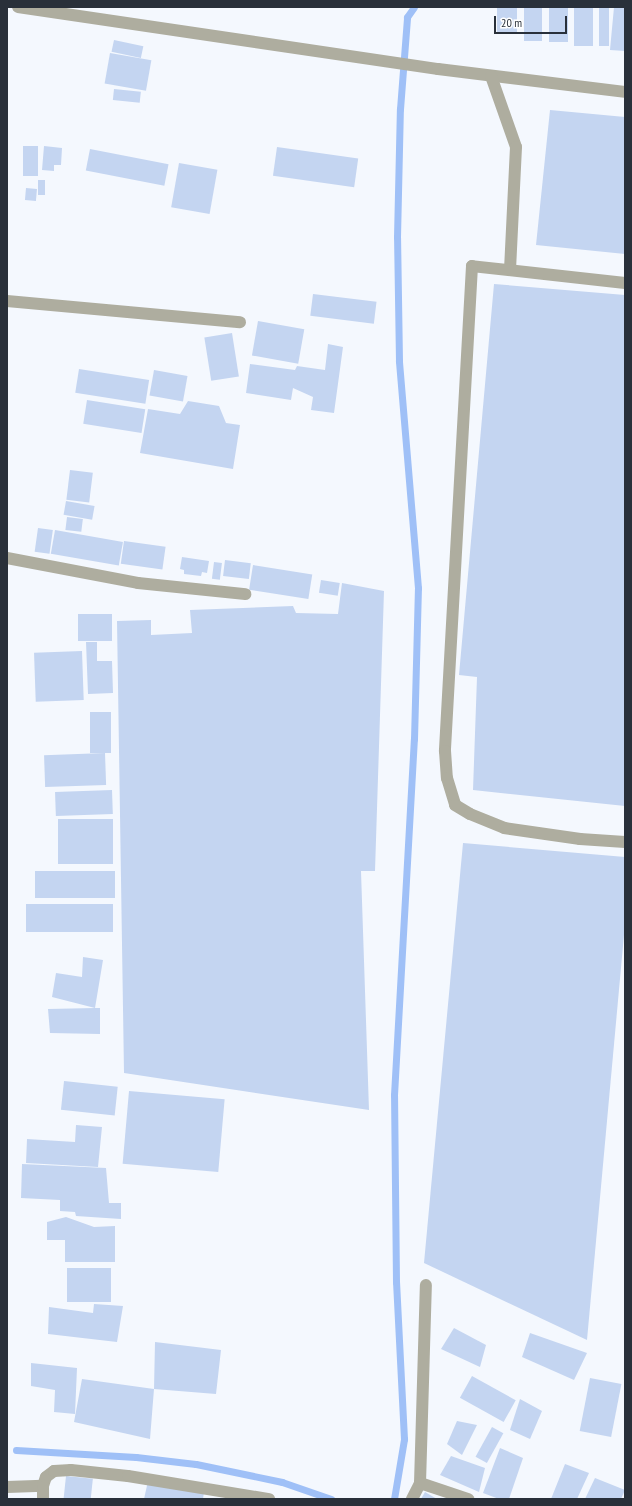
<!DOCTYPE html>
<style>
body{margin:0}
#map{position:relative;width:632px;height:1506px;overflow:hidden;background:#f4f8fe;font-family:"PT Sans Narrow",sans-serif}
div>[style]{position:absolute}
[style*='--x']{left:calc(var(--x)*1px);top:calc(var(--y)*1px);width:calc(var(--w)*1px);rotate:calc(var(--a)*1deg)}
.stream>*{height:7px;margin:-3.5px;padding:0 3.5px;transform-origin:3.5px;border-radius:3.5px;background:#9fc0f7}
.building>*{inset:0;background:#c4d5f1;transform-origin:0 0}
.lane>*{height:12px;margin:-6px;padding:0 6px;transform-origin:6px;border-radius:6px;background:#aead9f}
.street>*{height:12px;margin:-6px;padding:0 6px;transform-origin:6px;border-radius:6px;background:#aead9f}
span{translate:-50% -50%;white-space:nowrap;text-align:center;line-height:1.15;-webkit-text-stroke:3px #fff;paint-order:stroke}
.frame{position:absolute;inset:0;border:8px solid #29303a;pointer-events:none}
.scale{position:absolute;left:494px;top:16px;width:73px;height:18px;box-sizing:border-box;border:2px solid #29303a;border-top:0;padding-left:5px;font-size:12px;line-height:14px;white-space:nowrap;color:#29303a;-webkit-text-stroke:3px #fff;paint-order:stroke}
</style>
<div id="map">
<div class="stream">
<i style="--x:16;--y:1450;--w:120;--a:3.3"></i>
<i style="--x:136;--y:1457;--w:60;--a:6.7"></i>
<i style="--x:196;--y:1464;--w:88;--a:11.8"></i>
<i style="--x:282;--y:1482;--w:52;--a:19.1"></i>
<i style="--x:394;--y:1499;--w:61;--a:-80.5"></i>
<i style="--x:404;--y:1439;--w:157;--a:-92.9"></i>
<i style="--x:396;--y:1282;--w:187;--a:-90.6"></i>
<i style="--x:394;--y:1095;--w:357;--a:-86.8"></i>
<i style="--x:414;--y:739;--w:151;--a:-88.5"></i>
<i style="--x:418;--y:588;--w:228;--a:-94.8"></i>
<i style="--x:399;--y:361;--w:124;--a:-90.9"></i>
<i style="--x:397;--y:237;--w:128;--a:-88.7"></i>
<i style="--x:400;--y:109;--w:92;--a:-85.6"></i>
<i style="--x:407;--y:17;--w:12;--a:-55"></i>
</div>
<div class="building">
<i style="left:497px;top:7px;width:20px;height:25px"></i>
<i style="left:524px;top:7px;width:18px;height:34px"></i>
<i style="left:549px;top:7px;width:19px;height:35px"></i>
<i style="left:574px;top:7px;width:19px;height:39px"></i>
<i style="left:599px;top:7px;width:10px;height:39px"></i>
<i style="clip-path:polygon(614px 7px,625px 7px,625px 51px,610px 50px)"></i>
<i style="left:114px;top:40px;width:30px;height:12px;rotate:12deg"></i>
<i style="left:110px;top:53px;width:42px;height:31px;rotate:10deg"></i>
<i style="left:114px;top:89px;width:27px;height:11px;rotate:6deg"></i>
<i style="clip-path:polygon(550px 110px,625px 117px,625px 254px,536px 245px)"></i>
<i style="left:23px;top:146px;width:15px;height:30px"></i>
<i style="clip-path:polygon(44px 146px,62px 148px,61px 165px,54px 165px,54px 171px,42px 170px)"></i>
<i style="left:277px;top:147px;width:82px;height:29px;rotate:8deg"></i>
<i style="left:90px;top:149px;width:80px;height:22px;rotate:11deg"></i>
<i style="left:179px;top:163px;width:39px;height:45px;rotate:10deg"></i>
<i style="left:38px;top:180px;width:7px;height:15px"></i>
<i style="left:26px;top:188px;width:11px;height:12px;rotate:5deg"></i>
<i style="clip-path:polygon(494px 284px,625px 295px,625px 806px,473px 790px,477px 677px,459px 675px)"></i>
<i style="left:313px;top:294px;width:64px;height:22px;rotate:7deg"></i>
<i style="left:258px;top:321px;width:47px;height:35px;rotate:10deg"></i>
<i style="left:232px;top:333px;width:44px;height:28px;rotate:81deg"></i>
<i style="clip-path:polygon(328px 344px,343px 347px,334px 413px,311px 410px,313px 397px,293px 388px,291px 400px,246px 393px,250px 364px,295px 370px,297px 366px,325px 370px)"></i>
<i style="left:79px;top:369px;width:71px;height:24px;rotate:9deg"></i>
<i style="left:154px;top:370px;width:34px;height:26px;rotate:10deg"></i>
<i style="left:87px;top:400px;width:59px;height:24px;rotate:9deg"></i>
<i style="clip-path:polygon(188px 401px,219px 406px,226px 423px,240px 425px,233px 469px,140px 453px,148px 409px,180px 414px)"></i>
<i style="left:70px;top:470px;width:23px;height:30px;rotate:7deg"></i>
<i style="left:66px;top:501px;width:29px;height:14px;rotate:10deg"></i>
<i style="left:67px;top:517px;width:16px;height:13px;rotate:7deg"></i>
<i style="left:38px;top:528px;width:15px;height:24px;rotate:8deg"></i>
<i style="left:55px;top:530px;width:69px;height:24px;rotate:10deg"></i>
<i style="left:124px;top:541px;width:42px;height:23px;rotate:8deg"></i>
<i style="clip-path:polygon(182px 557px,209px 561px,207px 573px,202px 572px,201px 576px,184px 574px,184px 570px,180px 569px)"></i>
<i style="left:225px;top:560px;width:26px;height:16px;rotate:7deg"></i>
<i style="left:214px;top:562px;width:8px;height:17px;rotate:7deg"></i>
<i style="left:253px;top:565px;width:60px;height:25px;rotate:9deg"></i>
<i style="left:321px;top:580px;width:19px;height:13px;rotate:9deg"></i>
<i style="clip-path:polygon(342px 583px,384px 591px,375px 871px,361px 871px,369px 1110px,124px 1073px,117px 621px,151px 620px,151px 635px,192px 633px,190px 610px,293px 606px,296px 613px,338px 614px)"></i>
<i style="left:78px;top:614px;width:34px;height:27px"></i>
<i style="clip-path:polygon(86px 642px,97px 642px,97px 661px,112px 661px,113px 693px,88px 694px)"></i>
<i style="left:82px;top:651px;width:49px;height:48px;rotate:88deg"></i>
<i style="left:90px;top:712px;width:21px;height:41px"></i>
<i style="left:105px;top:753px;width:32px;height:61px;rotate:88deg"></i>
<i style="left:112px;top:790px;width:24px;height:57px;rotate:88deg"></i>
<i style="left:58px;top:819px;width:55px;height:45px"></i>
<i style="clip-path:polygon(463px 843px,625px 857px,625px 924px,587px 1340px,424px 1263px)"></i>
<i style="left:115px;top:871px;width:27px;height:80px;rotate:90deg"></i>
<i style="left:26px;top:904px;width:87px;height:28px"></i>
<i style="clip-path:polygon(83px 957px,103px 960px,95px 1008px,52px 997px,56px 973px,82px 977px)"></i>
<i style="clip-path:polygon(95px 1008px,100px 1008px,100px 1034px,50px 1033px,48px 1009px)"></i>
<i style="left:64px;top:1081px;width:54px;height:29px;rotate:6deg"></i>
<i style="left:129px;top:1091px;width:96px;height:73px;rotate:5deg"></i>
<i style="clip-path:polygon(76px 1125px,102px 1127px,98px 1167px,26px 1163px,27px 1139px,75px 1142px)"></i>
<i style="clip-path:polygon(22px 1164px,106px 1168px,109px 1203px,121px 1203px,121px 1219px,76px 1216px,75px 1212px,60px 1211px,60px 1200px,21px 1198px)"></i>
<i style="clip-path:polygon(66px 1217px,94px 1227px,115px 1226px,115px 1262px,65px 1262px,65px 1240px,47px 1240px,47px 1222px)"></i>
<i style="left:67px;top:1268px;width:44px;height:34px"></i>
<i style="clip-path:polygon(94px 1304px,123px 1306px,117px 1342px,48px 1334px,49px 1307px,93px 1313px)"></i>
<i style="clip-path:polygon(454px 1328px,486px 1345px,480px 1367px,441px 1349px)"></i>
<i style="clip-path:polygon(530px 1333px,587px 1353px,574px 1380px,522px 1357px)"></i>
<i style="clip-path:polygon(155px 1342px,221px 1350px,216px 1394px,154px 1389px,150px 1439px,74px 1422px,82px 1379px,154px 1389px)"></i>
<i style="clip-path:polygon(31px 1363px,77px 1368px,75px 1414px,54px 1412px,55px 1390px,31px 1386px)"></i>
<i style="left:472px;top:1376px;width:50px;height:25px;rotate:29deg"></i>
<i style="left:590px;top:1378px;width:32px;height:54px;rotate:11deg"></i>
<i style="clip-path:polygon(520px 1399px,542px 1411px,530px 1439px,510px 1430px)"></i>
<i style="clip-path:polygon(457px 1421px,477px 1425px,462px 1455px,447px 1444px)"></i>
<i style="left:492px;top:1427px;width:13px;height:34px;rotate:29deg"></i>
<i style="clip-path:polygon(500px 1448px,523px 1458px,509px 1499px,499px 1499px,483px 1493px)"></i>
<i style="clip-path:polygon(451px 1456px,485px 1468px,479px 1492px,440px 1475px)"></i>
<i style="clip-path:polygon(565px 1464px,589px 1473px,577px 1499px,551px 1499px)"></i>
<i style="left:66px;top:1476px;width:27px;height:23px;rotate:6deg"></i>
<i style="clip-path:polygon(595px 1478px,625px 1490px,621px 1499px,585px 1499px)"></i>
<i style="clip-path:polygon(148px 1481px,204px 1492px,203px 1499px,144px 1499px)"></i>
<i style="clip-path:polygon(425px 1492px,437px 1499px,421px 1499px)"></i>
</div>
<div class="lane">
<i style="--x:18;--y:7;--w:425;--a:8.4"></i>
<i style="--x:438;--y:69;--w:188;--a:7"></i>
<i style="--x:491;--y:76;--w:75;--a:70.6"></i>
<i style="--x:516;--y:147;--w:123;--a:92.8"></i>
<i style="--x:625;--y:283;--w:154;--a:-173.7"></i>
<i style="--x:472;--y:266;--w:486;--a:93.2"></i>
<i style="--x:445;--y:751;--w:27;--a:86"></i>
<i style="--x:447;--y:778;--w:28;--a:73"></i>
<i style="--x:455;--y:805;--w:17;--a:31"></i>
<i style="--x:470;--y:814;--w:37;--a:22"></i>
<i style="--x:504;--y:828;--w:77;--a:8.2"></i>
<i style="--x:580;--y:839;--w:45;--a:3.8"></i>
<i style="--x:7;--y:558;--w:133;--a:10.8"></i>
<i style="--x:138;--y:583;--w:108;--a:5.9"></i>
</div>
<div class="street">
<i style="--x:7;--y:301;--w:234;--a:5.2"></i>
<i style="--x:420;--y:1483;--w:198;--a:-88.3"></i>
<i style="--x:7;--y:1487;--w:36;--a:-2"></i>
<i style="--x:43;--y:1499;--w:13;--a:-90"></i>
<i style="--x:43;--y:1486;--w:9;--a:-72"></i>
<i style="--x:46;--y:1477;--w:10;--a:-37"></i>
<i style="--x:54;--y:1471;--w:17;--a:-3"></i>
<i style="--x:71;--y:1470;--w:57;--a:6"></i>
<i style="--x:128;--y:1476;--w:143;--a:9.3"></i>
<i style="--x:412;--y:1499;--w:18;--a:-63"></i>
<i style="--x:420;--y:1483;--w:51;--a:18.4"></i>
</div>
<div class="frame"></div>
<div class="scale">20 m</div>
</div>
